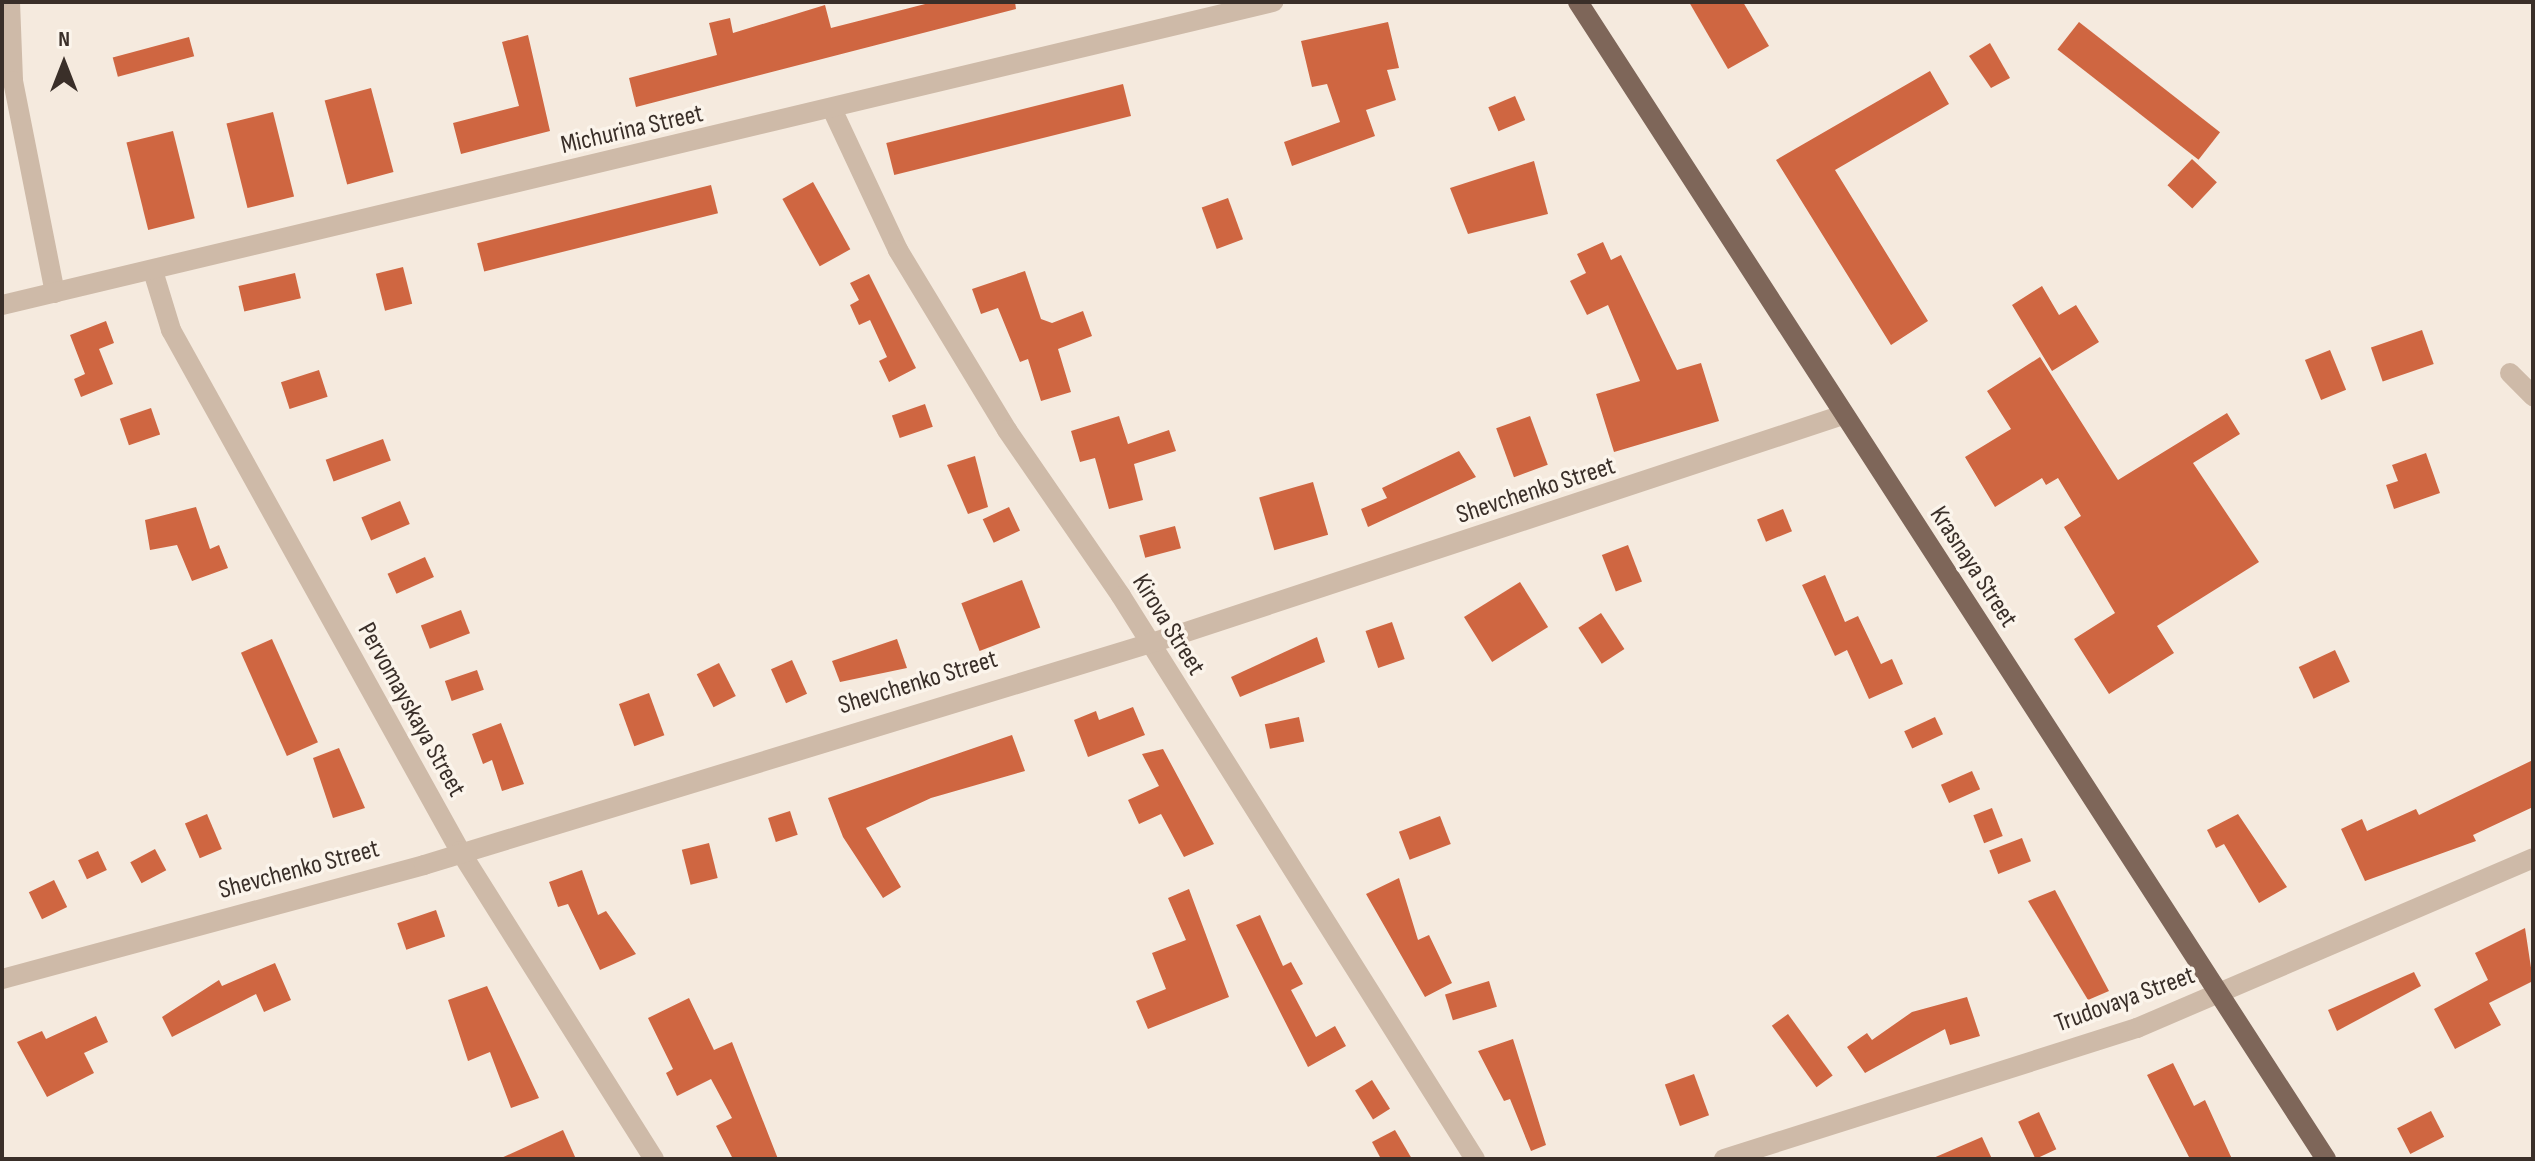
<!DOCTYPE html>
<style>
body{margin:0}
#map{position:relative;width:2535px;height:1161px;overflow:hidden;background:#f5eade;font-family:"Sofia Sans Condensed",sans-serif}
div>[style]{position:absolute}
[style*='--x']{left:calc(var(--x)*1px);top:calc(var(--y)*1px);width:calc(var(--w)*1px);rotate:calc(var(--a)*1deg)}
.building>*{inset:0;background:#cf6641;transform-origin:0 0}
.minor>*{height:20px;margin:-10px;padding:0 10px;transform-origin:10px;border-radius:10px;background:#cebaa8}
.major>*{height:20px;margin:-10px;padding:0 10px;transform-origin:10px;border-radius:10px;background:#7e6659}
span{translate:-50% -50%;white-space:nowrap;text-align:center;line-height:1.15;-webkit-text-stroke:7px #fbf4eb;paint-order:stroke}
.street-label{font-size:26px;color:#3a2f29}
.frame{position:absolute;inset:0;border:4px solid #3a2f29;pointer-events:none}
.north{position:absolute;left:24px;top:24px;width:80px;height:80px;-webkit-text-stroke:6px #fbf4eb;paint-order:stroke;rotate:0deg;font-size:22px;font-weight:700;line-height:32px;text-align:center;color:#3a2f29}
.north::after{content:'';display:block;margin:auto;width:28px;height:36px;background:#3a2f29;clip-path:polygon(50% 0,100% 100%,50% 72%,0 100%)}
</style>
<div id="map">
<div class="building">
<i style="clip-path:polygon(933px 2px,1015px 2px,1016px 9px,636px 107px,629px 78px,717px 55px,709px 23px,730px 18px,733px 33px,825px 5px,831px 28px)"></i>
<i style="clip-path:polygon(1689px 2px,1743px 2px,1769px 46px,1728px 69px)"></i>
<i style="clip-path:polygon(1388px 22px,1399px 68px,1387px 70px,1396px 100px,1366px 110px,1375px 136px,1292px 166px,1284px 142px,1340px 122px,1327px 84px,1312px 87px,1301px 41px)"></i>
<i style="left:2079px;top:22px;width:179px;height:35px;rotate:38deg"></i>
<i style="clip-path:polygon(528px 35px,550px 131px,461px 154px,453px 123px,519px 106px,502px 42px)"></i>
<i style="left:189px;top:37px;width:20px;height:79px;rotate:75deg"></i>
<i style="clip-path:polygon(1990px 43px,2010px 78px,1991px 88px,1969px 56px)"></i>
<i style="clip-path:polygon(1930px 71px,1949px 104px,1835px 170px,1928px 321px,1891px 345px,1776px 160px)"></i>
<i style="left:1123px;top:84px;width:33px;height:244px;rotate:76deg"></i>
<i style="left:371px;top:88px;width:87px;height:48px;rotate:75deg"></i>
<i style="left:1515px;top:96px;width:26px;height:29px;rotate:67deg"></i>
<i style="left:273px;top:112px;width:87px;height:48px;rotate:76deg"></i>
<i style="left:173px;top:131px;width:90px;height:48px;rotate:76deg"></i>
<i style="left:2192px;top:159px;width:34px;height:36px;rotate:43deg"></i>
<i style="clip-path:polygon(1534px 161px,1548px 214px,1468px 234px,1450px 188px)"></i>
<i style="left:813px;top:182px;width:77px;height:35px;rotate:61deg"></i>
<i style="left:711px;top:185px;width:29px;height:241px;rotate:76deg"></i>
<i style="left:1228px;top:198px;width:44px;height:28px;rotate:70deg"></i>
<i style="clip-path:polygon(1603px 242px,1611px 260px,1621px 255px,1677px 370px,1701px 363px,1719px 421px,1614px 452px,1596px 394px,1640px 381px,1608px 305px,1587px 315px,1570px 281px,1586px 273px,1577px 254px)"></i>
<i style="left:403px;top:267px;width:38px;height:28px;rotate:76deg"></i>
<i style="clip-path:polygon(1025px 271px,1041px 319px,1052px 323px,1083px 311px,1092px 336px,1058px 349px,1071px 392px,1041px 401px,1028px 359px,1020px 362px,998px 308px,981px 314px,972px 289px)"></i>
<i style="left:295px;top:273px;width:26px;height:58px;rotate:77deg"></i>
<i style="clip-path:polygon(869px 274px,916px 368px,889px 382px,879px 361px,887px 357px,870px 320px,859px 325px,850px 305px,859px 300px,850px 283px)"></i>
<i style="clip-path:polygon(2042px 286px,2059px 315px,2076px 305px,2099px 342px,2052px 371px,2012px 305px)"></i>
<i style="clip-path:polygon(106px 321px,114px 343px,99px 349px,113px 384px,81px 397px,74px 379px,85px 374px,70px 335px)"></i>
<i style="left:2422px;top:330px;width:36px;height:54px;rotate:71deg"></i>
<i style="left:2330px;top:350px;width:43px;height:27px;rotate:68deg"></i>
<i style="clip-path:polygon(2040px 357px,2118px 480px,2227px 413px,2240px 434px,2193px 463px,2259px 562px,2157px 626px,2174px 653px,2109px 694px,2074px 639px,2115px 613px,2064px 527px,2081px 516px,2058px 478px,2046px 485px,2042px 478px,1995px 507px,1965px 457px,2011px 429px,1987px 391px)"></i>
<i style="left:319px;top:370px;width:28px;height:40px;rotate:72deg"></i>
<i style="left:925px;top:404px;width:24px;height:35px;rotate:71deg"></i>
<i style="left:151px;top:408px;width:28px;height:33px;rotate:71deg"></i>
<i style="clip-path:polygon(1119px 416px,1128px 444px,1169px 430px,1176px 451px,1134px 464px,1143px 500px,1109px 509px,1095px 458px,1080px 462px,1071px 431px)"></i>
<i style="left:1530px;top:416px;width:52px;height:36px;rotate:70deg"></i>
<i style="left:383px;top:439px;width:23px;height:61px;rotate:70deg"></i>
<i style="clip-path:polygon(1459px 451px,1476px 477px,1368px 527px,1361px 509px,1387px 498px,1382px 488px)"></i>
<i style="clip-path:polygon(2426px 453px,2440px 493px,2394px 509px,2386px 485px,2398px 481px,2392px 465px)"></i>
<i style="clip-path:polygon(975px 456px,988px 507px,968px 514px,947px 465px)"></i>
<i style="left:1313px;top:482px;width:55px;height:56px;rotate:74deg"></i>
<i style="left:400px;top:501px;width:25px;height:42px;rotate:67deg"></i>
<i style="clip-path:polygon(196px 507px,210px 549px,219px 545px,228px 568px,192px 581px,177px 545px,150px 550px,145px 520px)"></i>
<i style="left:1009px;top:507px;width:26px;height:29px;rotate:65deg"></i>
<i style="left:1783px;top:509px;width:24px;height:28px;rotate:68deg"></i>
<i style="left:1175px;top:526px;width:23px;height:37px;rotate:75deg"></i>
<i style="left:1628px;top:545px;width:39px;height:28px;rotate:69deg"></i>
<i style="left:425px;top:557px;width:22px;height:41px;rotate:66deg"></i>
<i style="clip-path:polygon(1825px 575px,1845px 622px,1858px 616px,1881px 664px,1892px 659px,1903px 684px,1869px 699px,1847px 650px,1835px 656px,1802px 585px)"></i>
<i style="left:1022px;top:580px;width:51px;height:65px;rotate:69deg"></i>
<i style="left:1520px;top:582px;width:53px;height:66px;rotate:58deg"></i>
<i style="left:461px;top:610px;width:25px;height:43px;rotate:69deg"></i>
<i style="left:1601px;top:613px;width:43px;height:27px;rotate:57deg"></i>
<i style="left:1392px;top:622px;width:39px;height:28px;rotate:71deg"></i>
<i style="clip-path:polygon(1317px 637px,1325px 662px,1240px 697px,1231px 677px)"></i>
<i style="left:272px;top:639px;width:113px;height:34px;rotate:66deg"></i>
<i style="clip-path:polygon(897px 639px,907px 668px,840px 682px,832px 661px)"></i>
<i style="left:2335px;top:650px;width:35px;height:40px;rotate:65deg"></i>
<i style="left:792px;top:660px;width:37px;height:23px;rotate:66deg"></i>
<i style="left:719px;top:663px;width:37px;height:25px;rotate:63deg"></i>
<i style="left:477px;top:670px;width:21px;height:34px;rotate:71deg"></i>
<i style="left:649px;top:693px;width:45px;height:32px;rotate:70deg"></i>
<i style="clip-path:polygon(1133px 707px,1145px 735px,1088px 757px,1074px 720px,1096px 711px,1099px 720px)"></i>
<i style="left:1299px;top:717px;width:25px;height:35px;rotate:78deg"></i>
<i style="left:1935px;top:717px;width:19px;height:34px;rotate:65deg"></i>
<i style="clip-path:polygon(501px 723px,524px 784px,502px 791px,492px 760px,483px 764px,472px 734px)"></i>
<i style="clip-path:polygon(1012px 735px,1025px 771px,931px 798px,866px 828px,901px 887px,883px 898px,843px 837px,828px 798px)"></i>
<i style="clip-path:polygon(339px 748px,365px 808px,333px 818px,313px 758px)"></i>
<i style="clip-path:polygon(1163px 749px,1214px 844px,1184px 857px,1161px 814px,1139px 824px,1128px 800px,1159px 786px,1142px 754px)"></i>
<i style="clip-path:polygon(2533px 760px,2533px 807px,2473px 835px,2476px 841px,2365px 881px,2341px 829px,2362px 819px,2367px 831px,2416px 809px,2419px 815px)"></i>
<i style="left:1972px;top:771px;width:20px;height:34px;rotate:66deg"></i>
<i style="left:1992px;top:808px;width:30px;height:20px;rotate:69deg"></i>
<i style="left:790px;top:811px;width:25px;height:23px;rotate:72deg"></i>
<i style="left:207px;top:814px;width:38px;height:24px;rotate:67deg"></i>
<i style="clip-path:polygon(2238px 814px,2287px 887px,2259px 903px,2224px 844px,2216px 848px,2207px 830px)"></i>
<i style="left:1440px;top:816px;width:30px;height:44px;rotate:69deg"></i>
<i style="left:2022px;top:838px;width:25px;height:35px;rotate:69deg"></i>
<i style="left:709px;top:843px;width:36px;height:28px;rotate:76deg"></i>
<i style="left:155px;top:849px;width:24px;height:28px;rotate:62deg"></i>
<i style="left:98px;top:851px;width:21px;height:22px;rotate:65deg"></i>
<i style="clip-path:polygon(582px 870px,598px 915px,606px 911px,636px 954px,600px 970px,568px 904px,558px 907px,549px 882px)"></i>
<i style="clip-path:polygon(1399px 878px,1418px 940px,1429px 935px,1452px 983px,1425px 997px,1366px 894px)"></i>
<i style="left:54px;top:880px;width:30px;height:28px;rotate:64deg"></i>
<i style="clip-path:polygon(1189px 889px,1229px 997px,1148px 1029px,1136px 1001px,1166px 989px,1152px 953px,1186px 940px,1168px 898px)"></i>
<i style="clip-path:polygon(2055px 890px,2109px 991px,2088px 1000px,2028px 901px)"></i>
<i style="left:436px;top:910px;width:28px;height:41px;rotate:71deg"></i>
<i style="clip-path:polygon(1260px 915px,1283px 966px,1291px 962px,1303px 984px,1291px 990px,1316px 1037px,1335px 1026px,1346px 1046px,1308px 1067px,1236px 925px)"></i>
<i style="clip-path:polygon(2525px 928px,2533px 981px,2489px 1003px,2501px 1025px,2455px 1049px,2434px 1009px,2488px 980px,2475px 953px)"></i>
<i style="clip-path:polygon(275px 963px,291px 1000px,264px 1012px,256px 994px,172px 1037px,162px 1017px,219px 980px,222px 986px)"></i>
<i style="clip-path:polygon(2414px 972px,2421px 986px,2337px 1031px,2328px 1010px)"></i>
<i style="left:1489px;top:981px;width:27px;height:46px;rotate:73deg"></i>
<i style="clip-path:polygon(487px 986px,539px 1098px,511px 1108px,490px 1052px,468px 1061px,448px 1000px)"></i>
<i style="clip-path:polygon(1967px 997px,1980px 1036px,1950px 1045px,1945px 1029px,1865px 1073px,1847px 1047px,1867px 1033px,1872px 1040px,1912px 1012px)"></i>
<i style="clip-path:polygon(689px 998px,714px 1050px,732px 1042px,778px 1159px,733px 1159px,716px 1126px,732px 1118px,711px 1079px,677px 1096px,666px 1073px,673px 1069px,648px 1018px)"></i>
<i style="left:1788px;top:1014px;width:76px;height:20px;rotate:54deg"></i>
<i style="clip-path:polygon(96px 1016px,108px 1042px,84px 1053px,94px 1073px,47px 1097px,17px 1042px,42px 1031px,46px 1039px)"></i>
<i style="clip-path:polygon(1513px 1039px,1546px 1145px,1531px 1151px,1510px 1099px,1504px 1101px,1478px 1051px)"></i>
<i style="clip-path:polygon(2173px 1063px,2194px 1106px,2205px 1100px,2232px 1159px,2190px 1159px,2147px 1075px)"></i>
<i style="left:1694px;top:1074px;width:44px;height:31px;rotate:70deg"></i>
<i style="left:1372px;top:1080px;width:34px;height:20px;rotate:58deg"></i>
<i style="left:2431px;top:1111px;width:29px;height:38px;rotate:63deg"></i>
<i style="left:2039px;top:1112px;width:41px;height:23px;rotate:65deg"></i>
<i style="clip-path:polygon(563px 1130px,576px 1159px,499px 1159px)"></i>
<i style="clip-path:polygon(1395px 1130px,1412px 1159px,1381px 1159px,1372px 1142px)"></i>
<i style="clip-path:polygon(1982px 1137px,1992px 1159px,1931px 1159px)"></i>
</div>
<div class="minor">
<i style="--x:10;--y:2;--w:79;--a:87.8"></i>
<i style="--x:13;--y:81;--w:216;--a:78.8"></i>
<i style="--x:832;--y:109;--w:156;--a:64.9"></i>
<i style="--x:898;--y:250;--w:210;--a:58.8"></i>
<i style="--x:1007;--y:430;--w:201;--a:55.5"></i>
<i style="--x:1121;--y:596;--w:665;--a:57.84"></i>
<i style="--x:153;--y:271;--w:62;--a:73"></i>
<i style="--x:171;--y:330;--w:596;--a:60.98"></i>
<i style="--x:460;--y:851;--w:364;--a:57.8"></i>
<i style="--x:2;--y:305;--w:1307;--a:-13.41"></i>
<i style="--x:2510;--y:373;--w:33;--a:45"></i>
<i style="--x:2;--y:979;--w:437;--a:-15.1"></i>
<i style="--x:424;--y:865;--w:784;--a:-16.98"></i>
<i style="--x:1174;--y:636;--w:705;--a:-18.28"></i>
<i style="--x:1724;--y:1159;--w:433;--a:-17.6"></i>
<i style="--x:2137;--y:1028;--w:431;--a:-23.2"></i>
</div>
<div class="major">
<i style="--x:1578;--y:2;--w:1378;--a:57.12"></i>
</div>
<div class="street-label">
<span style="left:632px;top:130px;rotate:-13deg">Michurina Street</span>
<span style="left:1536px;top:491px;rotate:-18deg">Shevchenko Street</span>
<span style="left:1973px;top:567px;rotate:57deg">Krasnaya Street</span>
<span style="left:1168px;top:625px;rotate:58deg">Kirova Street</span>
<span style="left:918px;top:683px;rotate:-17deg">Shevchenko Street</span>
<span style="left:411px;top:710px;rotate:61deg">Pervomayskaya Street</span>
<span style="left:299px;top:870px;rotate:-15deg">Shevchenko Street</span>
<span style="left:2125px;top:1000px;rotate:-20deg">Trudovaya Street</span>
</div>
<div class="frame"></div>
<div class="north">N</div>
</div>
